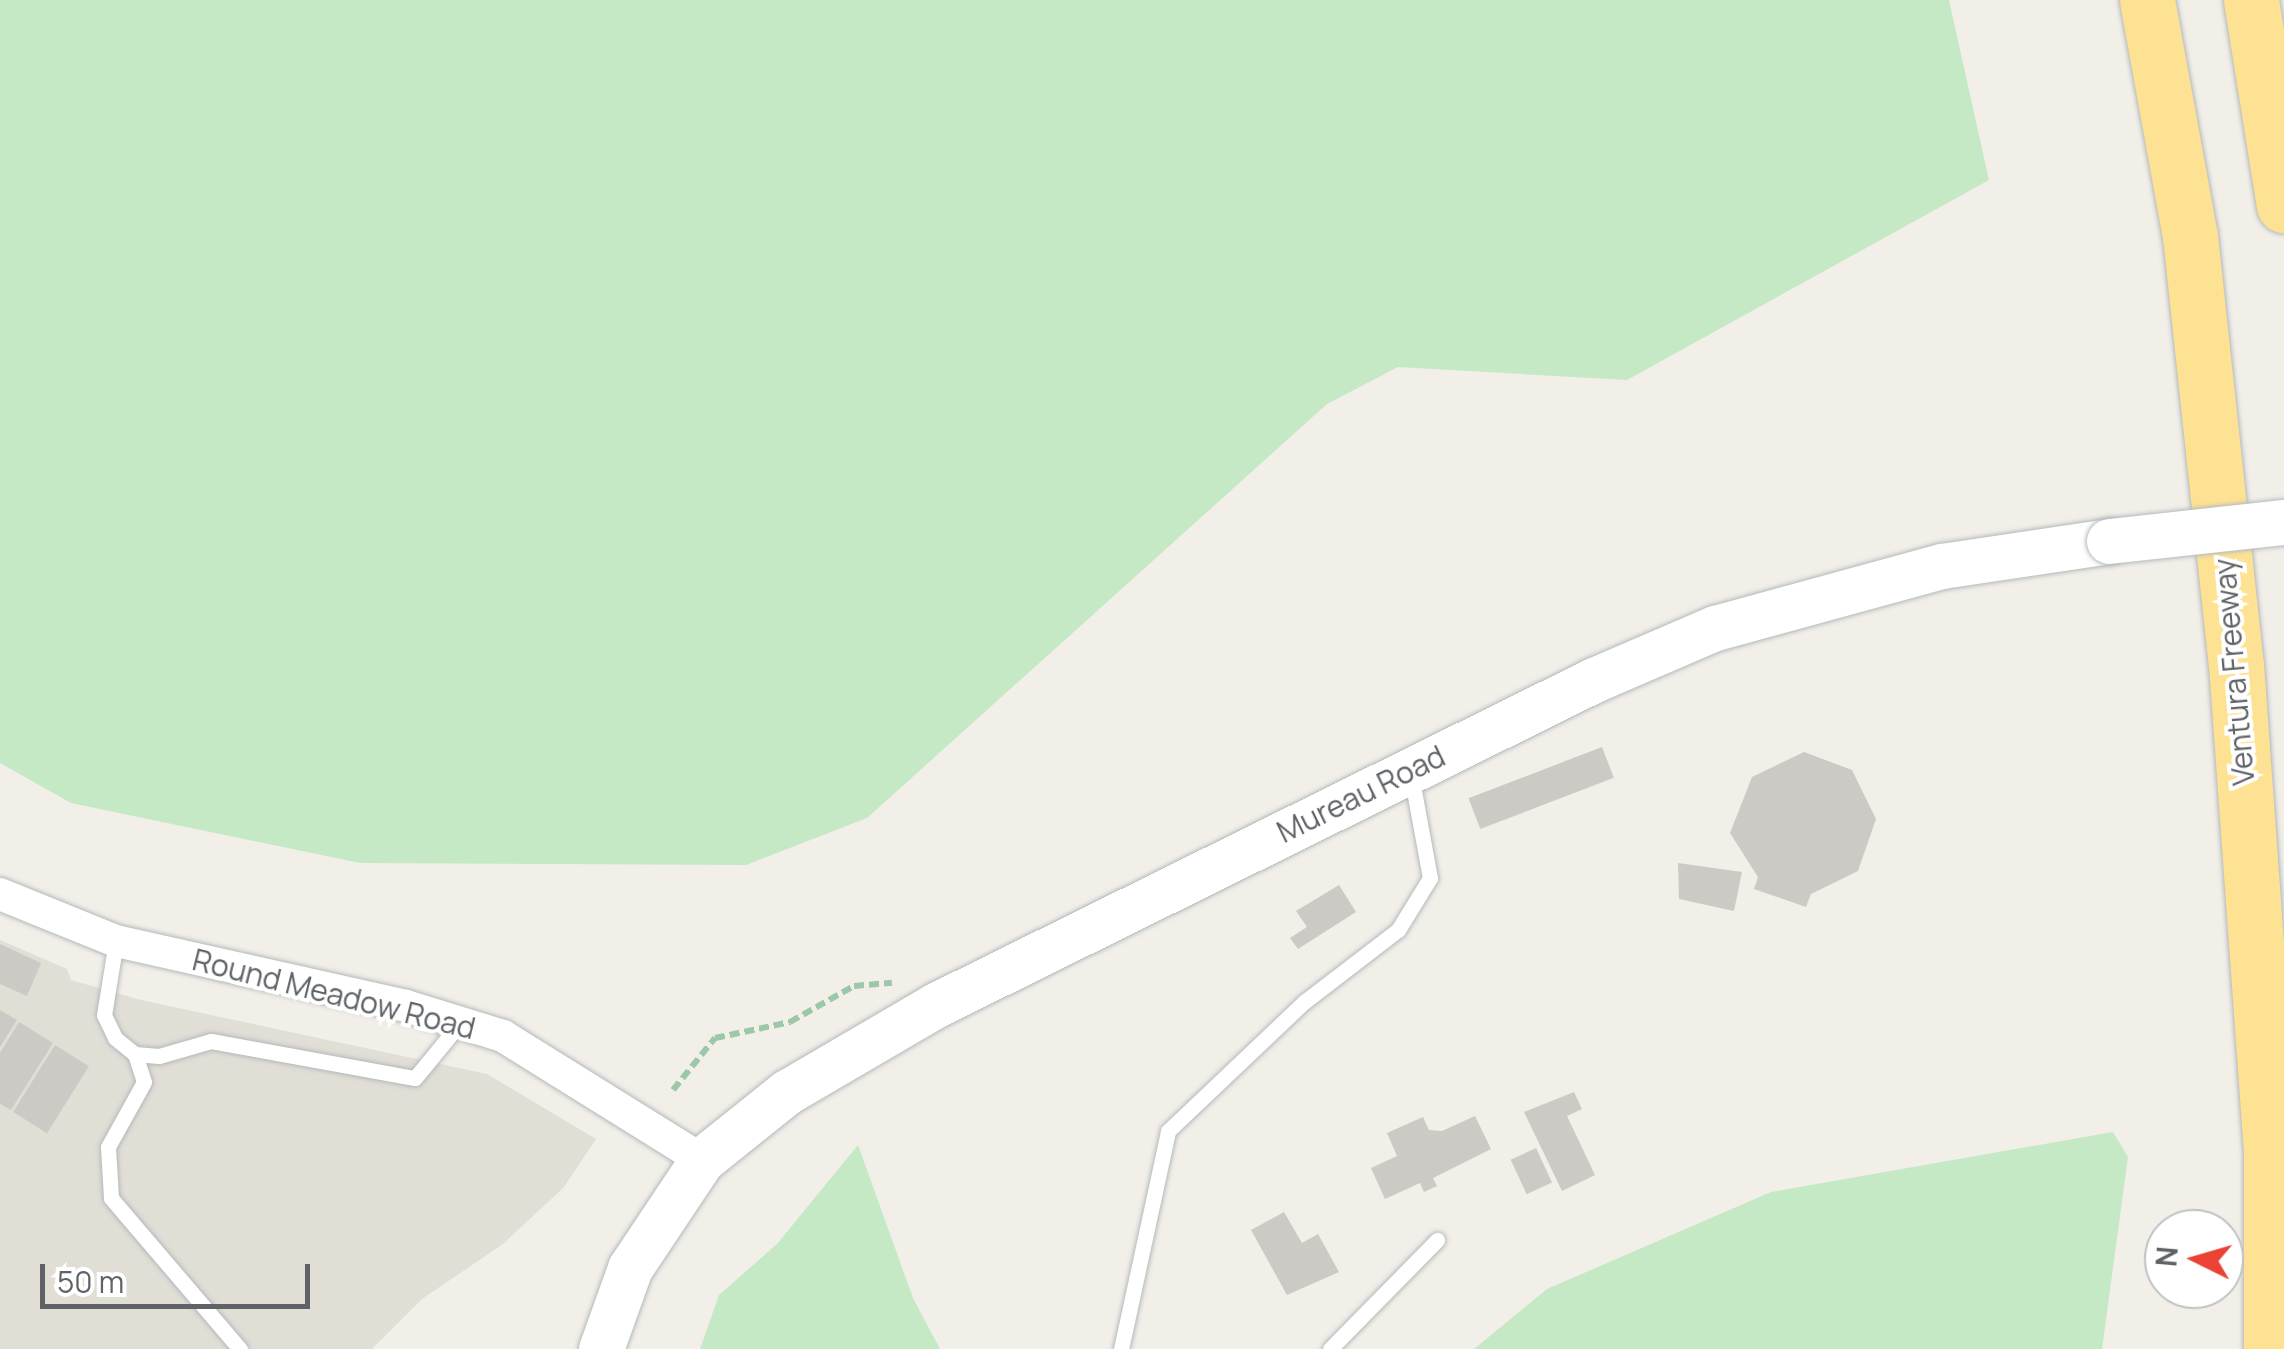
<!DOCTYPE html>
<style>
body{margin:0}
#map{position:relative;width:2284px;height:1349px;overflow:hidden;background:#f1efe8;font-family:Manrope,sans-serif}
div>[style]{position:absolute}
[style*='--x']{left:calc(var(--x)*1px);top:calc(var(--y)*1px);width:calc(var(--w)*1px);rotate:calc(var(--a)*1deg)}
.education>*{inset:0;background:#e1ded6}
.green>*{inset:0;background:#c5e8c5}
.building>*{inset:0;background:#cccac5;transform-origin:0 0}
.path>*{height:6px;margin-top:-3px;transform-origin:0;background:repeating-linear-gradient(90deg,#9cc7a9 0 10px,transparent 0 15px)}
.roads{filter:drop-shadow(0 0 2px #b5b8bc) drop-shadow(0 0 2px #b5b8bc)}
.lane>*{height:15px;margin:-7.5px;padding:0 7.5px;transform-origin:7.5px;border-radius:7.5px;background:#fff}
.street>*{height:32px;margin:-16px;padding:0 16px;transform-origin:16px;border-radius:16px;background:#fff}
.secondary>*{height:45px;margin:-22.5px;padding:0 22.5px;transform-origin:22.5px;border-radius:22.5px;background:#fff}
.highway>*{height:55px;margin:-27.5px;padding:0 27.5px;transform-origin:27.5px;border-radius:27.5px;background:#fde293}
.bridges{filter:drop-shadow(0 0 2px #b6babf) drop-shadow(0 0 2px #b6babf)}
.secondary-bridge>*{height:45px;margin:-22.5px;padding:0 22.5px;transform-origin:22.5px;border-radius:22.5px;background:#fff}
span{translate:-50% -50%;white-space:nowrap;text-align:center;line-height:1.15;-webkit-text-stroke:8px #fff;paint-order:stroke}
.street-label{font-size:30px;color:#5f6368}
.north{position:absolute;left:2144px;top:1209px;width:100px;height:100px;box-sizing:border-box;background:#fff;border:2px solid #bfc1c3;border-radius:50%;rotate:275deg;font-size:28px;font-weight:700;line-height:40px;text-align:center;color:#5f6368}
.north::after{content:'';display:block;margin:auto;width:35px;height:45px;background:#ea4335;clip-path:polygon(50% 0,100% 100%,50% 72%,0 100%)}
.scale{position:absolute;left:40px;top:1264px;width:270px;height:45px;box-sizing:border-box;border:5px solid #5f6368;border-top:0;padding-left:12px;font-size:30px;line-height:35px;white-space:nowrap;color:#5f6368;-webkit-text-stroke:8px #fff;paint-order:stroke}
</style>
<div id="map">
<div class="education">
<i style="clip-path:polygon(0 940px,67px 969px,71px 980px,141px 1000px,487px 1074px,596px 1139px,564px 1187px,503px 1244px,422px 1299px,372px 1349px,0 1349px)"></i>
</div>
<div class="green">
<i style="clip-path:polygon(0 0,1949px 0,1989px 180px,1627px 380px,1398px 367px,1327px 404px,867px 818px,746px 865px,360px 863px,71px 803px,0 763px)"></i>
<i style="clip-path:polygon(2113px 1132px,2128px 1157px,2102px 1349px,1474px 1349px,1547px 1289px,1771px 1192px)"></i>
<i style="clip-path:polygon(858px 1145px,913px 1298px,940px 1349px,700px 1349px,719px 1295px,777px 1244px)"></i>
</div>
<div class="building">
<i style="left:1602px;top:747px;width:33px;height:143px;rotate:69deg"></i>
<i style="clip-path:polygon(1804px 752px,1852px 770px,1876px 819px,1858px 871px,1811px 894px,1806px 907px,1754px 889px,1758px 877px,1730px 833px,1752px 777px)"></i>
<i style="clip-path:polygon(1678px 863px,1742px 872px,1734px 911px,1679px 899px)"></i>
<i style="clip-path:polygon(1339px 885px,1356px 912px,1298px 949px,1290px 938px,1307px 927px,1296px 911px)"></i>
<i style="clip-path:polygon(0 944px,41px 963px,27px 996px,0 984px)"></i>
<i style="clip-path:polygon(0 1010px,17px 1020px,0 1047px)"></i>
<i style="clip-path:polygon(19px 1022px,53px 1043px,11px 1110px,0 1104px,0 1053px)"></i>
<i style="left:55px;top:1045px;width:40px;height:79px;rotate:32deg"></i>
<i style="clip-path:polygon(1574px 1092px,1582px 1109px,1567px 1116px,1595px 1175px,1562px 1191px,1524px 1112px)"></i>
<i style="clip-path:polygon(1475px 1116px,1491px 1149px,1433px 1178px,1437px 1186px,1424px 1192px,1420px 1183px,1385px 1199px,1371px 1168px,1397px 1156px,1387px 1133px,1423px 1117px,1429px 1130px,1442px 1131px)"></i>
<i style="left:1536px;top:1148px;width:38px;height:28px;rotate:65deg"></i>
<i style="clip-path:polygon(1284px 1212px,1302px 1243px,1318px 1234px,1339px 1272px,1287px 1295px,1251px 1230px)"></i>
</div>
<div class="path">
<i style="--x:673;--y:1090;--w:67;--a:-51.1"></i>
<i style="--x:715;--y:1038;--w:77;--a:-12"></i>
<i style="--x:790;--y:1022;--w:73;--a:-29.4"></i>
<i style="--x:854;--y:986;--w:38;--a:-5"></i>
</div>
<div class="roads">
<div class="lane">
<i style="--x:116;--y:941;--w:75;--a:99.2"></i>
<i style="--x:104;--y:1015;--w:25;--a:64"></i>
<i style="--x:115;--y:1038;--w:26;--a:39"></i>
<i style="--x:135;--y:1054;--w:24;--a:5"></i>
<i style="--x:159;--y:1056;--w:54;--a:-16.1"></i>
<i style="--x:211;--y:1041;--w:207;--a:10.3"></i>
<i style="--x:415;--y:1078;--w:72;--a:-50.6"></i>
<i style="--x:135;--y:1054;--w:29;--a:72"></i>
<i style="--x:144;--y:1082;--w:74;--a:119"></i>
<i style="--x:108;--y:1147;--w:51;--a:86.6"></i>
<i style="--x:111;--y:1198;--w:199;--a:49.5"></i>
<i style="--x:1121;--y:1349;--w:223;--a:-77.8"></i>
<i style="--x:1168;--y:1131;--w:187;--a:-43.5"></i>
<i style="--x:1304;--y:1002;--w:118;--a:-37.5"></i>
<i style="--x:1398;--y:930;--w:61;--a:-58.4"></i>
<i style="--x:1430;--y:878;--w:106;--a:-100.4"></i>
<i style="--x:1330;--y:1349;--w:153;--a:-45.5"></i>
</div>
<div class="street">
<i style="--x:0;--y:894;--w:125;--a:22.1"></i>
<i style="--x:116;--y:941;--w:297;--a:12.6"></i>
<i style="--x:406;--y:1006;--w:102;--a:17.2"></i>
<i style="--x:503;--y:1036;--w:234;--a:31.9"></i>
</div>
<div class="secondary">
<i style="--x:601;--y:1349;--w:86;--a:-70.3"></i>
<i style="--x:630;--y:1268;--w:130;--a:-56.3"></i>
<i style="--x:702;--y:1160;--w:109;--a:-38.7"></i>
<i style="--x:787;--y:1092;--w:173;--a:-30.3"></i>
<i style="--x:936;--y:1005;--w:734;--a:-26.29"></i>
<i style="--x:1594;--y:680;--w:132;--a:-23.3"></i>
<i style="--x:1715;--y:628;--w:235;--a:-15.3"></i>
<i style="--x:1942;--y:566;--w:169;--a:-8.5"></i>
</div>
<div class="highway">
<i style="--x:2147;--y:0;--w:240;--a:79.7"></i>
<i style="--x:2190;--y:236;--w:430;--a:83.9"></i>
<i style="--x:2236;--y:664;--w:490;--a:85.9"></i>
<i style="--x:2271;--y:1153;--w:196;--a:90"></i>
<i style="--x:2251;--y:0;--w:208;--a:80.9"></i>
</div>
</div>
<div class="bridges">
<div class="secondary-bridge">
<i style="--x:2109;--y:541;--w:176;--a:-6.2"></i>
</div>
</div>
<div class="street-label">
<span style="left:2234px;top:672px;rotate:-95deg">Ventura Freeway</span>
<span style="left:1361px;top:794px;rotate:-26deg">Mureau Road</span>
<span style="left:334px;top:994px;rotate:14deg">Round Meadow Road</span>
</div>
<div class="north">N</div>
<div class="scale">50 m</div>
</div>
